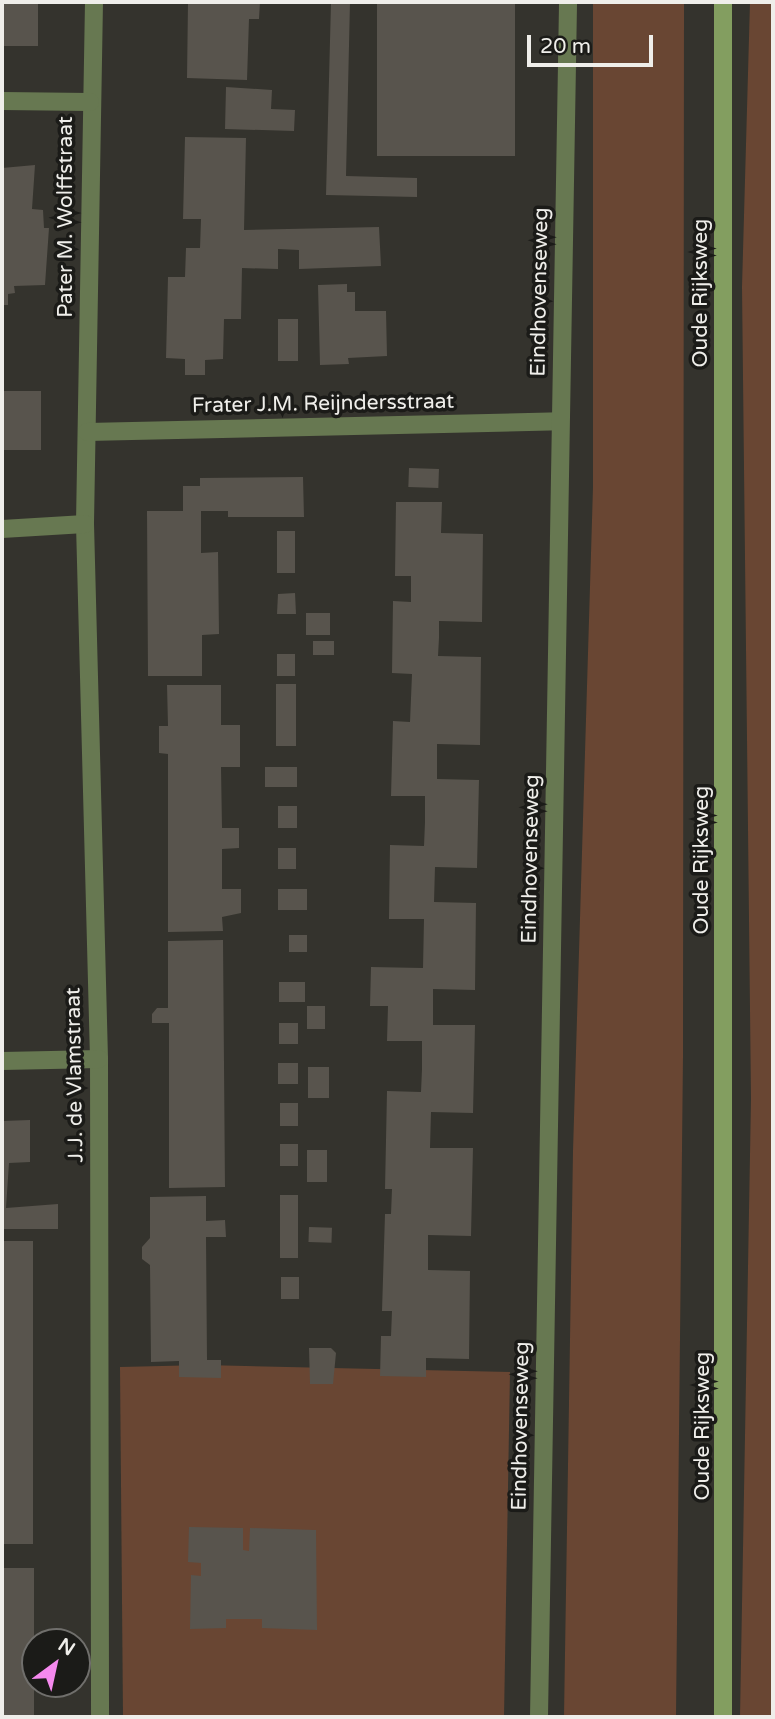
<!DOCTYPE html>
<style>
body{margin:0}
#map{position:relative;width:775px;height:1719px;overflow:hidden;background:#34332d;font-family:"Varela Round",sans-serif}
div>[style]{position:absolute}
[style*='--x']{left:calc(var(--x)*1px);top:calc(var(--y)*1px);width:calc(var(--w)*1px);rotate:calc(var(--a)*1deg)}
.green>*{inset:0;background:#694633}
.building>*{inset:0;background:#58544d;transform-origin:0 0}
.street>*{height:18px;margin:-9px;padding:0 9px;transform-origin:9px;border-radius:9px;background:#677851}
.secondary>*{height:18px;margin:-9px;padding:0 9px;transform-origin:9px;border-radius:9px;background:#839e60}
span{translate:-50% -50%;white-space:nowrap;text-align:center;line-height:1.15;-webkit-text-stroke:7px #1b1b18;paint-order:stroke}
.street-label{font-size:21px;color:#efeeea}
.frame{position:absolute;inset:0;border:4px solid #efeeea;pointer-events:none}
.north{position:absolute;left:21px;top:1628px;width:70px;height:70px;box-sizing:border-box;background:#1b1b18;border:2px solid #706f6c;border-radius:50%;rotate:33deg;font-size:19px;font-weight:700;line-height:28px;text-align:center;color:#efeeea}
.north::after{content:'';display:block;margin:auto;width:24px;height:32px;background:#f589ee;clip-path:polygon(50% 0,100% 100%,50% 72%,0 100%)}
.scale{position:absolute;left:527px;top:35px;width:126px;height:32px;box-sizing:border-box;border:4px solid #efeeea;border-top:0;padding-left:9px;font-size:21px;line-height:24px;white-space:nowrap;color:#efeeea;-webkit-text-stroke:5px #1b1b18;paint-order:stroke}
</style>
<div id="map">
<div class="green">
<i style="clip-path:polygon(593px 2px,684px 2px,683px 1055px,676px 1717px,564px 1717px,573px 1151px,593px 487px)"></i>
<i style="clip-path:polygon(750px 2px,773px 2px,773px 1717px,740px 1717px,751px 1099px,742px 287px)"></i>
<i style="clip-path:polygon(204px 1365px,510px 1372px,504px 1717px,123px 1717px,120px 1367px)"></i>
</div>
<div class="building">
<i style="left:2px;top:2px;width:36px;height:44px"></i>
<i style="clip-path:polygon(188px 2px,260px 2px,259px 19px,249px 19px,247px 80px,187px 78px)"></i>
<i style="clip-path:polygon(331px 2px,350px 2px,346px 176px,417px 178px,417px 197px,326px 195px)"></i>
<i style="left:377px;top:2px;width:138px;height:154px"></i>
<i style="clip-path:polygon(226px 87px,272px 90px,271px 109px,295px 110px,294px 131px,225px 129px)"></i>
<i style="clip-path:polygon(185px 137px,246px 138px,244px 230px,379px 227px,381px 266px,299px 269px,299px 250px,278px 249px,278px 269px,242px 268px,241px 319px,224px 319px,223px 359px,205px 360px,205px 375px,185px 375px,185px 359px,166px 358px,168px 277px,185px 277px,186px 248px,200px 248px,201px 219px,183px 219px)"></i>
<i style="clip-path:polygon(35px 165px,32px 209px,43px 210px,44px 228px,49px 228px,45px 285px,14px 286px,15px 293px,8px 294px,8px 305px,2px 305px,2px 168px)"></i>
<i style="clip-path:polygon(347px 284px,347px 292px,355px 292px,355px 311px,386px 311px,387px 356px,348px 358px,349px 364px,320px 365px,318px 285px)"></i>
<i style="left:278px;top:319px;width:20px;height:42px"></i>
<i style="left:2px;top:391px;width:39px;height:59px"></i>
<i style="left:409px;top:468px;width:30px;height:19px;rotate:2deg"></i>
<i style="clip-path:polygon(303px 477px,304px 517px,228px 517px,228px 511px,201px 511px,201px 553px,218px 552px,219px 634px,202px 635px,202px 676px,148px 676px,147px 511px,183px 511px,183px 486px,200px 486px,200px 478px)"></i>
<i style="clip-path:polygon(396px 502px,442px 502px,441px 533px,483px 534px,482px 622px,439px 621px,439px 638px,438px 656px,481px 657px,480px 745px,437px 744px,437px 779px,479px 780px,477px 868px,435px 867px,434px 902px,476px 903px,475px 990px,433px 989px,433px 1025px,475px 1025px,473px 1113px,431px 1112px,430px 1148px,473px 1148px,471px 1236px,428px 1235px,428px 1270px,470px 1271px,469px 1359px,426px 1358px,426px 1377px,380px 1376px,381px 1336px,391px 1336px,392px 1311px,382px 1311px,385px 1214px,391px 1214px,392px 1189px,385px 1189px,387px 1091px,421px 1092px,422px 1069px,422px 1041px,387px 1041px,388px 1006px,370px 1006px,371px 967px,423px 968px,424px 919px,389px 919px,390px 845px,424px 846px,425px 822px,425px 796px,391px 796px,393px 721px,410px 722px,412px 674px,392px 673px,393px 601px,411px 602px,411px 576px,395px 576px)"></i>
<i style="left:277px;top:531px;width:18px;height:42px"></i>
<i style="clip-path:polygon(295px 593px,296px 614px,277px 614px,278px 594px)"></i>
<i style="left:330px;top:613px;width:22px;height:24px;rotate:90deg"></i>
<i style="left:313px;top:641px;width:21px;height:14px"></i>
<i style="left:295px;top:654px;width:22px;height:18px;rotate:90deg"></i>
<i style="left:276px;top:684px;width:20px;height:62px"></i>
<i style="clip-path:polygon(167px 685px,221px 685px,221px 725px,240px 725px,240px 767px,221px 767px,222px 828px,239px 828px,239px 848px,222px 849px,222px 889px,241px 889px,241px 913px,222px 917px,223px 931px,168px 932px,168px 754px,159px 753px,159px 726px,168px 726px)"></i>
<i style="left:265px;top:767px;width:32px;height:20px"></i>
<i style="left:297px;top:806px;width:22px;height:19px;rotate:90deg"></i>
<i style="left:296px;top:848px;width:21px;height:18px;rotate:90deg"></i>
<i style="left:278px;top:889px;width:29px;height:21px"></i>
<i style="left:289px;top:935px;width:18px;height:17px"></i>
<i style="clip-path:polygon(223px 940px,225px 1187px,169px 1188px,169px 1023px,152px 1023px,152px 1014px,157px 1008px,168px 1008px,168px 941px)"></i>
<i style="left:279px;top:982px;width:26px;height:20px"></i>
<i style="left:307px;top:1006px;width:18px;height:23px"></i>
<i style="left:279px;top:1023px;width:19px;height:21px"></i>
<i style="left:298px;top:1063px;width:21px;height:20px;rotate:90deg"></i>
<i style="left:308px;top:1067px;width:21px;height:31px"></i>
<i style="left:298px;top:1103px;width:23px;height:18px;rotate:90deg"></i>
<i style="clip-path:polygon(30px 1120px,30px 1162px,9px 1163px,6px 1208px,58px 1204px,58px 1229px,2px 1229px,2px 1121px)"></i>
<i style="left:298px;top:1144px;width:22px;height:18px;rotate:90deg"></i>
<i style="left:307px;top:1150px;width:20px;height:32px"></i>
<i style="left:280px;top:1195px;width:18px;height:63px"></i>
<i style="clip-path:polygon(206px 1196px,206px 1221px,225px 1220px,226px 1237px,206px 1237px,207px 1360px,221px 1360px,221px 1378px,179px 1377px,179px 1361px,151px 1362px,150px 1265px,142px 1259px,142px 1247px,150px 1238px,150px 1197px)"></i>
<i style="left:309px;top:1227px;width:23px;height:15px;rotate:2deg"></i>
<i style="left:33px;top:1241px;width:303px;height:31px;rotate:90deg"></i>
<i style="left:281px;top:1277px;width:18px;height:22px"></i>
<i style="clip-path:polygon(309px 1348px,331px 1348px,336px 1353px,333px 1384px,310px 1384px)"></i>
<i style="clip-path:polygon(189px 1527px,243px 1528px,243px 1550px,249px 1551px,250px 1528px,316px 1530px,317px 1630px,262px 1628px,262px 1619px,226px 1619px,226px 1628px,190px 1629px,191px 1575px,201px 1576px,201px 1563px,188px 1562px)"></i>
<i style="left:2px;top:1568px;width:32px;height:149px"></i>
</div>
<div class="street">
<i style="--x:94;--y:2;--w:522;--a:90.99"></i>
<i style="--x:85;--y:524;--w:535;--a:88.5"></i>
<i style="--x:99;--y:1059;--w:658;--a:89.91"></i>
<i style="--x:2;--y:101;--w:88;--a:0.7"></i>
<i style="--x:87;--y:432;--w:473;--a:-1.3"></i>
<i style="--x:2;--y:529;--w:83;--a:-3.4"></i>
<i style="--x:2;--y:1061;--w:97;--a:-1.2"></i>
<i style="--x:539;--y:1717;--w:1715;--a:-89.03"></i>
</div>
<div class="secondary">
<i style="--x:723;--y:1717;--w:1715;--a:-90"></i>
</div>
<div class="street-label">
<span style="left:66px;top:217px;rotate:-90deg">Pater M. Wolffstraat</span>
<span style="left:540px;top:292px;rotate:-89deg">Eindhovenseweg</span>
<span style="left:701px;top:293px;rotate:-90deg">Oude Rijksweg</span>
<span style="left:323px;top:404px;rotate:-1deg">Frater J.M. Reijndersstraat</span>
<span style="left:531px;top:859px;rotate:-89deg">Eindhovenseweg</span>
<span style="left:702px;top:860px;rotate:-90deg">Oude Rijksweg</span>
<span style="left:75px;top:1075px;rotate:-91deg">J.J. de Vlamstraat</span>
<span style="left:521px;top:1426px;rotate:-89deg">Eindhovenseweg</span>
<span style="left:703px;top:1426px;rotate:-90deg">Oude Rijksweg</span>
</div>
<div class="frame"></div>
<div class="north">N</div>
<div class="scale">20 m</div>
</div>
